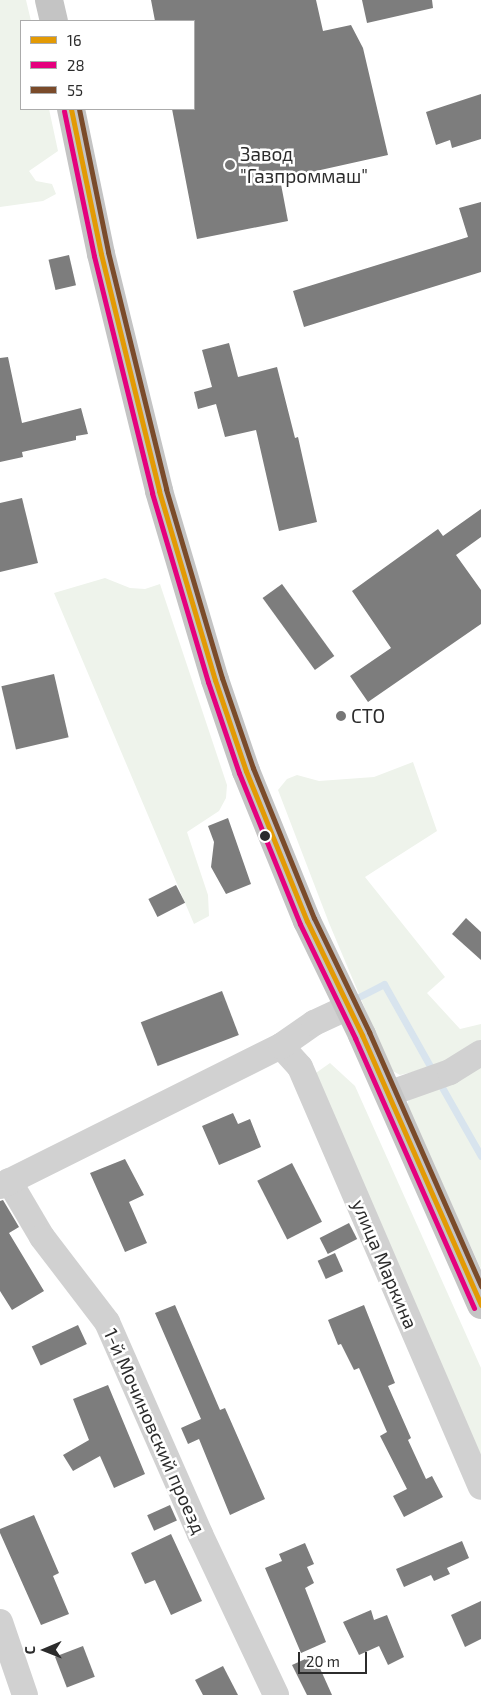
<!DOCTYPE html>
<meta charset="utf-8">
<style>
body{margin:0}
#map{position:relative;width:481px;height:1695px;overflow:hidden;background:#fff;font-family:"Exo 2",sans-serif}
div>[style]{position:absolute}
[style*='--x']{left:calc(var(--x)*1px);top:calc(var(--y)*1px);width:calc(var(--w)*1px);rotate:calc(var(--a)*1deg)}
.green>*{inset:0;background:#eef3eb}
.stream>*{height:7px;margin:-3.5px;padding:0 3.5px;transform-origin:3.5px;border-radius:3.5px;background:#d8e4ee}
.building>*{inset:0;background:#7d7d7d;transform-origin:0 0}
.minor>*{height:26px;margin:-13px;padding:0 13px;transform-origin:13px;border-radius:13px;background:#d1d1d1}
.primary>*{height:28px;margin:-14px;padding:0 14px;transform-origin:14px;border-radius:14px;background:#c4c4c4}
.bus-1>*{height:5px;margin:-2.5px;padding:0 2.5px;transform-origin:2.5px;border-radius:2.5px;background:#e39a04}
.bus-2>*{height:5px;margin:-2.5px;padding:0 2.5px;transform-origin:2.5px;border-radius:2.5px;background:#e5007d}
.bus-3>*{height:5px;margin:-2.5px;padding:0 2.5px;transform-origin:2.5px;border-radius:2.5px;background:#7a4b2a}
.dots>*{width:14px;height:14px;translate:-50% -50%;box-sizing:border-box;border:2px solid #fff;border-radius:50%}
span{translate:-50% -50%;white-space:nowrap;text-align:center;line-height:1.15;-webkit-text-stroke:5px #fff;paint-order:stroke}
.poi-label{font-size:19px;color:#2c2c2c}
.left{translate:0 -50%;text-align:left}
.street-label{font-size:19px;color:#2c2c2c}
.legend{position:absolute;left:20px;top:20px;width:175px;height:90px;box-sizing:border-box;background:#fff;border:1px solid #ababab;margin:0;padding:6px 9px;list-style:none;font-size:15px;color:#2c2c2c}
.legend li{display:flex;align-items:center;gap:10px;height:25px}
.legend b{width:25px;border:1px solid #ababab}
.north{position:absolute;left:20px;top:1625px;width:50px;height:50px;-webkit-text-stroke:4px #fff;paint-order:stroke;rotate:269deg;font-size:14px;font-weight:700;line-height:20px;text-align:center;color:#2c2c2c}
.north::after{content:'';display:block;margin:auto;width:18px;height:22px;background:#2c2c2c;clip-path:polygon(50% 0,100% 100%,50% 72%,0 100%)}
.scale{position:absolute;left:298px;top:1652px;width:69px;height:22px;box-sizing:border-box;border:2px solid #2c2c2c;border-top:0;padding-left:6px;font-size:15px;line-height:18px;white-space:nowrap;color:#2c2c2c;-webkit-text-stroke:4px #fff;paint-order:stroke}
</style>
<div id="map">
<div class="green">
<i style="clip-path:polygon(0 0,26px 0,31px 21px,21px 21px,21px 109px,49px 109px,58px 151px,29px 171px,36px 181px,52px 184px,56px 194px,43px 201px,0 207px)"></i>
<i style="clip-path:polygon(105px 578px,130px 588px,145px 589px,160px 584px,227px 785px,226px 798px,219px 811px,187px 832px,208px 895px,209px 916px,194px 924px,54px 593px)"></i>
<i style="clip-path:polygon(413px 762px,437px 831px,365px 877px,445px 977px,427px 993px,460px 1029px,481px 1024px,481px 1042px,446px 1064px,400px 1075px,391px 1070px,329px 923px,278px 790px,287px 779px,297px 775px,319px 781px,374px 777px)"></i>
<i style="clip-path:polygon(481px 1061px,481px 1269px,407px 1107px,409px 1098px)"></i>
<i style="clip-path:polygon(330px 1063px,355px 1086px,481px 1368px,481px 1466px,313px 1075px)"></i>
</div>
<div class="stream">
<i style="--x:351;--y:1001;--w:37;--a:-27"></i>
<i style="--x:384;--y:984;--w:102;--a:60.7"></i>
<i style="--x:439;--y:1082;--w:85;--a:60.4"></i>
</div>
<div class="building">
<i style="clip-path:polygon(151px 0,316px 0,323px 31px,351px 25px,363px 48px,388px 155px,280px 179px,288px 221px,197px 239px,172px 109px,194px 109px,194px 21px,155px 21px)"></i>
<i style="clip-path:polygon(362px 0,432px 0,433px 8px,367px 23px)"></i>
<i style="clip-path:polygon(481px 94px,481px 139px,452px 148px,450px 140px,436px 145px,426px 112px)"></i>
<i style="clip-path:polygon(481px 202px,481px 272px,304px 327px,293px 291px,468px 237px,459px 208px)"></i>
<i style="left:69px;top:255px;width:31px;height:21px;rotate:77deg"></i>
<i style="clip-path:polygon(229px 343px,238px 377px,277px 367px,295px 438px,298px 437px,317px 522px,279px 531px,256px 430px,225px 437px,216px 404px,198px 409px,194px 392px,212px 387px,202px 350px)"></i>
<i style="clip-path:polygon(8px 357px,22px 423px,81px 408px,88px 434px,76px 436px,76px 440px,22px 452px,23px 457px,0 462px,0 358px)"></i>
<i style="clip-path:polygon(22px 498px,38px 563px,0 572px,0 503px)"></i>
<i style="clip-path:polygon(481px 509px,481px 537px,456px 555px,481px 590px,481px 624px,368px 702px,350px 676px,391px 648px,352px 591px,438px 529px,443px 536px)"></i>
<i style="left:282px;top:584px;width:89px;height:24px;rotate:54deg"></i>
<i style="left:54px;top:674px;width:65px;height:54px;rotate:77deg"></i>
<i style="clip-path:polygon(228px 818px,251px 884px,226px 894px,211px 867px,214px 842px,208px 826px)"></i>
<i style="left:176px;top:885px;width:20px;height:31px;rotate:63deg"></i>
<i style="clip-path:polygon(466px 918px,481px 932px,481px 960px,452px 934px)"></i>
<i style="left:222px;top:991px;width:47px;height:87px;rotate:69deg"></i>
<i style="clip-path:polygon(233px 1113px,238px 1124px,250px 1119px,261px 1147px,219px 1165px,202px 1126px)"></i>
<i style="clip-path:polygon(125px 1159px,144px 1195px,129px 1202px,147px 1243px,125px 1252px,90px 1173px)"></i>
<i style="left:292px;top:1163px;width:66px;height:39px;rotate:63deg"></i>
<i style="clip-path:polygon(3px 1200px,19px 1227px,9px 1233px,44px 1291px,12px 1310px,0 1291px,0 1201px)"></i>
<i style="left:349px;top:1223px;width:18px;height:33px;rotate:63deg"></i>
<i style="left:335px;top:1253px;width:20px;height:19px;rotate:66deg"></i>
<i style="clip-path:polygon(175px 1305px,220px 1410px,225px 1408px,265px 1499px,230px 1515px,199px 1439px,188px 1444px,181px 1428px,201px 1419px,155px 1313px)"></i>
<i style="clip-path:polygon(364px 1305px,395px 1383px,388px 1386px,411px 1438px,408px 1440px,426px 1479px,432px 1476px,443px 1497px,404px 1517px,393px 1496px,407px 1489px,380px 1436px,387px 1432px,359px 1368px,354px 1370px,341px 1344px,338px 1345px,328px 1320px)"></i>
<i style="left:78px;top:1325px;width:21px;height:51px;rotate:65deg"></i>
<i style="clip-path:polygon(108px 1385px,145px 1474px,114px 1488px,100px 1456px,73px 1471px,63px 1455px,89px 1440px,73px 1399px)"></i>
<i style="left:170px;top:1505px;width:17px;height:25px;rotate:66deg"></i>
<i style="clip-path:polygon(34px 1515px,59px 1573px,53px 1576px,69px 1614px,41px 1625px,0 1533px,0 1529px)"></i>
<i style="clip-path:polygon(171px 1534px,202px 1601px,171px 1615px,155px 1580px,145px 1584px,131px 1553px)"></i>
<i style="clip-path:polygon(462px 1541px,469px 1558px,447px 1568px,450px 1574px,434px 1581px,431px 1575px,404px 1587px,396px 1569px)"></i>
<i style="clip-path:polygon(305px 1543px,314px 1564px,307px 1567px,314px 1583px,305px 1588px,326px 1642px,301px 1653px,265px 1568px,282px 1561px,279px 1554px)"></i>
<i style="clip-path:polygon(481px 1601px,481px 1639px,465px 1647px,451px 1615px)"></i>
<i style="clip-path:polygon(371px 1610px,374px 1620px,387px 1615px,404px 1657px,388px 1665px,379px 1646px,359px 1655px,343px 1622px)"></i>
<i style="left:83px;top:1646px;width:33px;height:30px;rotate:69deg"></i>
<i style="clip-path:polygon(314px 1655px,332px 1695px,307px 1695px,292px 1665px)"></i>
<i style="clip-path:polygon(223px 1666px,238px 1695px,203px 1695px,195px 1680px)"></i>
</div>
<div class="minor">
<i style="--x:281;--y:1046;--w:28;--a:48"></i>
<i style="--x:300;--y:1067;--w:457;--a:66.7"></i>
<i style="--x:388;--y:1094;--w:66;--a:-19.5"></i>
<i style="--x:450;--y:1072;--w:36;--a:-32"></i>
<i style="--x:9;--y:1181;--w:65;--a:59.5"></i>
<i style="--x:42;--y:1237;--w:107;--a:52.6"></i>
<i style="--x:107;--y:1322;--w:232;--a:66.3"></i>
<i style="--x:200;--y:1534;--w:178;--a:64.7"></i>
<i style="--x:0;--y:1186;--w:314;--a:-26.5"></i>
<i style="--x:281;--y:1046;--w:40;--a:-34.9"></i>
<i style="--x:314;--y:1023;--w:38;--a:-25"></i>
<i style="--x:0;--y:1622;--w:77;--a:71.1"></i>
</div>
<div class="primary">
<i style="--x:49;--y:0;--w:22;--a:77"></i>
<i style="--x:71;--y:109;--w:148;--a:78.3"></i>
<i style="--x:101;--y:254;--w:244;--a:76.2"></i>
<i style="--x:159;--y:491;--w:197;--a:73.5"></i>
<i style="--x:215;--y:680;--w:96;--a:71.2"></i>
<i style="--x:246;--y:771;--w:162;--a:67.9"></i>
<i style="--x:307;--y:921;--w:127;--a:64.2"></i>
<i style="--x:362;--y:1035;--w:295;--a:66.2"></i>
</div>
<div class="bus-1">
<i style="--x:71;--y:109;--w:148;--a:78.3"></i>
<i style="--x:101;--y:254;--w:244;--a:76.2"></i>
<i style="--x:159;--y:491;--w:197;--a:73.5"></i>
<i style="--x:215;--y:680;--w:96;--a:71.2"></i>
<i style="--x:246;--y:771;--w:162;--a:67.9"></i>
<i style="--x:307;--y:921;--w:127;--a:64.2"></i>
<i style="--x:362;--y:1035;--w:295;--a:66.2"></i>
</div>
<div class="bus-2">
<i style="--x:64;--y:111;--w:148;--a:78.3"></i>
<i style="--x:94;--y:256;--w:244;--a:76.2"></i>
<i style="--x:152;--y:493;--w:197;--a:73.5"></i>
<i style="--x:208;--y:682;--w:96;--a:71.2"></i>
<i style="--x:239;--y:773;--w:163;--a:68"></i>
<i style="--x:300;--y:924;--w:127;--a:64.2"></i>
<i style="--x:355;--y:1038;--w:295;--a:66.2"></i>
</div>
<div class="bus-3">
<i style="--x:79;--y:109;--w:146;--a:78.5"></i>
<i style="--x:108;--y:252;--w:244;--a:76.2"></i>
<i style="--x:166;--y:489;--w:197;--a:73.5"></i>
<i style="--x:222;--y:678;--w:95;--a:71"></i>
<i style="--x:253;--y:768;--w:162;--a:67.9"></i>
<i style="--x:314;--y:918;--w:127;--a:64.2"></i>
<i style="--x:369;--y:1032;--w:278;--a:66.2"></i>
</div>
<div class="dots">
<i style="left:230px;top:165px;background:#767676"></i>
<i style="left:341px;top:716px;background:#767676"></i>
<i style="left:265px;top:836px;background:#2c2c2c"></i>
</div>
<div class="poi-label">
<span class="left" style="left:240px;top:165px">Завод<br>"Газпроммаш"</span>
<span class="left" style="left:351px;top:716px">СТО</span>
</div>
<div class="street-label">
<span style="left:385px;top:1264px;rotate:67deg">улица Маркина</span>
<span style="left:155px;top:1431px;rotate:66deg">1-й Мочиновский проезд</span>
</div>
<ul class="legend">
<li><b style="height:6px;background:#e39a04"></b>16</li>
<li><b style="height:6px;background:#e5007d"></b>28</li>
<li><b style="height:6px;background:#7a4b2a"></b>55</li>
</ul>
<div class="north">С</div>
<div class="scale">20 m</div>
</div>
